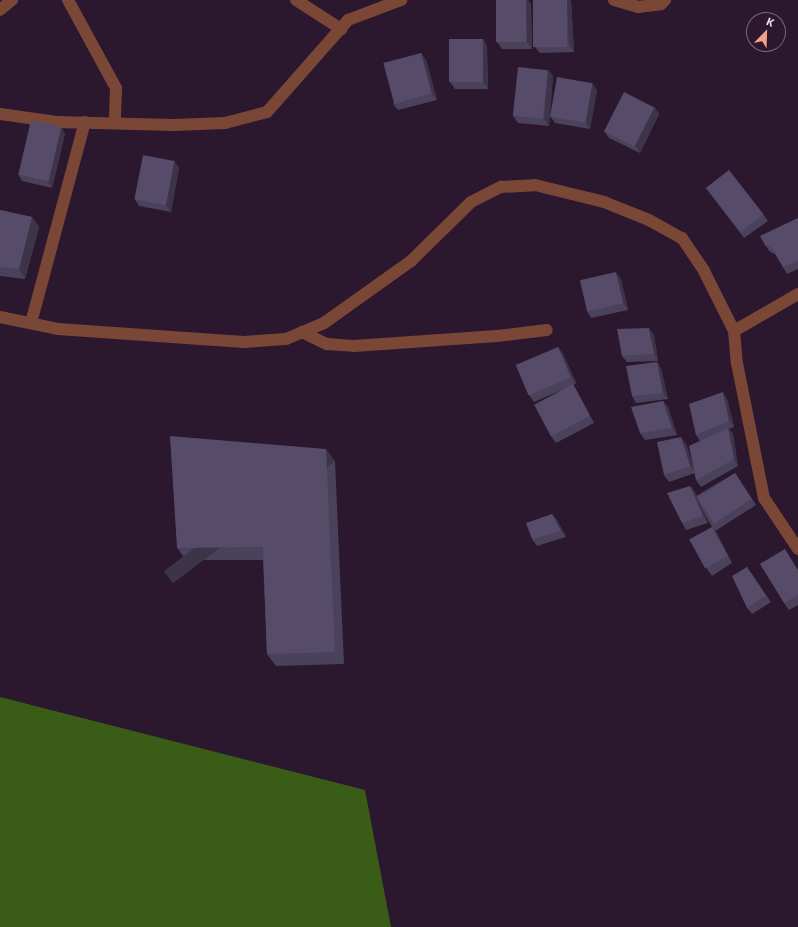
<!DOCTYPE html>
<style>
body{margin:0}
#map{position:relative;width:798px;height:927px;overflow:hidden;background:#2b172e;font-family:"Exo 2",sans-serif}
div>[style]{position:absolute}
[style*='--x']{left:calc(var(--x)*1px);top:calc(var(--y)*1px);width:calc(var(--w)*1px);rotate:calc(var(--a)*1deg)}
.forest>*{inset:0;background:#395c17}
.minor>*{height:12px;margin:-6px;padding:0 6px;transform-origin:6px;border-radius:6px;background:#7a4737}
.wall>*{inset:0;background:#4a415b}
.shaded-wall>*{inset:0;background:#3c354a;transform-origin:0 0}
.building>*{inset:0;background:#564c6a;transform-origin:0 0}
span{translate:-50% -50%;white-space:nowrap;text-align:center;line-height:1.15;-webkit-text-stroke:3px #2b172e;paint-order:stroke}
.north{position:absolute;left:746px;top:12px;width:40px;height:40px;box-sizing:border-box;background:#2b172e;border:1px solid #79687c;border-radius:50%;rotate:23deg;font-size:11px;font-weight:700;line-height:16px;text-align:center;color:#eee1f0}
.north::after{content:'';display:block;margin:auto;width:14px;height:18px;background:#f49e87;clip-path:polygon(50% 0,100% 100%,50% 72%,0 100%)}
</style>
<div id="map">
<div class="forest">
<i style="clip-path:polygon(0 697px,365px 790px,391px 927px,0 927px)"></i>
</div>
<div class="minor">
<i style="--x:68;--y:0;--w:100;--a:61.4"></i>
<i style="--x:116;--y:88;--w:34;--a:92"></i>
<i style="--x:296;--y:0;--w:54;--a:32.8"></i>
<i style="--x:614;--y:0;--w:25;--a:16"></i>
<i style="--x:638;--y:7;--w:23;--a:-7"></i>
<i style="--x:661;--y:4;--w:6;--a:-45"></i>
<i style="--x:0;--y:10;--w:16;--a:-40"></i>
<i style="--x:0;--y:114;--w:57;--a:8.1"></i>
<i style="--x:56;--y:122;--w:118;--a:1.5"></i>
<i style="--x:174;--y:125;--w:51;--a:-2.2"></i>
<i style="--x:225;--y:123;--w:43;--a:-14.7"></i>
<i style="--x:267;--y:112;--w:123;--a:-48.6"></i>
<i style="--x:348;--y:20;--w:57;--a:-20.7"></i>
<i style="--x:0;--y:317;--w:59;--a:11.7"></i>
<i style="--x:58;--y:329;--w:186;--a:4"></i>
<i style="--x:244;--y:342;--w:42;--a:-4.1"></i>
<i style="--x:286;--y:339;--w:41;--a:-22.8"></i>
<i style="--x:324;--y:323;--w:107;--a:-35.5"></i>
<i style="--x:411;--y:261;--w:84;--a:-44.5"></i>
<i style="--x:471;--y:202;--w:34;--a:-27"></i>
<i style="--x:501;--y:187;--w:34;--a:-3"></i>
<i style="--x:535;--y:185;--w:71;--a:13.8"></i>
<i style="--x:604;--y:202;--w:48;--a:21.8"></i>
<i style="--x:649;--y:220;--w:38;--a:29"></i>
<i style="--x:682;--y:238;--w:40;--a:56"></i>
<i style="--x:704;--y:271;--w:67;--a:63.4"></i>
<i style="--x:734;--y:331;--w:32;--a:85"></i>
<i style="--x:737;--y:363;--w:138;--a:78.7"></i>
<i style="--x:764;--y:498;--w:61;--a:56.3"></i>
<i style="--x:31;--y:323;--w:208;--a:-75"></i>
<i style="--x:734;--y:331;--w:74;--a:-30"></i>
<i style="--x:302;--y:332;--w:28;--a:26"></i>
<i style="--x:327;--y:344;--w:27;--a:4"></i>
<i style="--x:354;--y:346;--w:143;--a:-4"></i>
<i style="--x:497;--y:336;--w:50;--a:-6.8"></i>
</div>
<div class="wall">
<i style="clip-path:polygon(496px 0,528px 0,531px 5px,532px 49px,502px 49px,497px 42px)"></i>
<i style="clip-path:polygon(533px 0,571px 0,574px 52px,540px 53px,535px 47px)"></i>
<i style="clip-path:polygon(483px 39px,487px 46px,488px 89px,455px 89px,450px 82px)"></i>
<i style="clip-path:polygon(421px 53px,426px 60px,437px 100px,398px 110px,393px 104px)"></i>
<i style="clip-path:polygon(548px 70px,553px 76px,549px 126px,518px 123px,513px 116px)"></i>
<i style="clip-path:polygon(597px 90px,590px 129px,555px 123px,550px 116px)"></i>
<i style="clip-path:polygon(654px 107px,659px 114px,640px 153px,609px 138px,604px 131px)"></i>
<i style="clip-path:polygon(61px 127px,65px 134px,52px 188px,22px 181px,18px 174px)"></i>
<i style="clip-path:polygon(174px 161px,179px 168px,171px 212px,139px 206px,135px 199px)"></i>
<i style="clip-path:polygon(705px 187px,763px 214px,768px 221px,744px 238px)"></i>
<i style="clip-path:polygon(0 210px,32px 217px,39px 227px,25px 279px,0 276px)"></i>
<i style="clip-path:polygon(798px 218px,798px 269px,787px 274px,775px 254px,770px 252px,765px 245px)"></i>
<i style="clip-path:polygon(621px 279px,628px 310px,591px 318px,587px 311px)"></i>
<i style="clip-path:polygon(654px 335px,658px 361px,627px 362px,622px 356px)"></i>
<i style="clip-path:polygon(558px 347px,563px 354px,576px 383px,573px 385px,577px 391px,594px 423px,556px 443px,551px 436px,564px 389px,534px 402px,529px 395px)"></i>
<i style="clip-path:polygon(657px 362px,661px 368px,668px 399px,636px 403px,632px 396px)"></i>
<i style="clip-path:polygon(727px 399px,734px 427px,729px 429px,733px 434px,738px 466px,701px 487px,696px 480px,695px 473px,669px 482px,664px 475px,686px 444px,694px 469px,700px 441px,696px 435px)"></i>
<i style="clip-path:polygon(663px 401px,668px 407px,677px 435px,645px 440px,640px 433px)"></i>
<i style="clip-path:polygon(335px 461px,344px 664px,276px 666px,267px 654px,263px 560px,186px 560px,177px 548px)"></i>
<i style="clip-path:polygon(735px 473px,756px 505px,715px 531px,732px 563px,712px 576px,707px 569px,712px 527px,700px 506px,708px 523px,686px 530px,682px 523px,690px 486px,695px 492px,696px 496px)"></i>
<i style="clip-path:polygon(552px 514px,557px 520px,566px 537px,537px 546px,532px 539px)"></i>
<i style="clip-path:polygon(789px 556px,798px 570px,798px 605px,789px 610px,784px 603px)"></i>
<i style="clip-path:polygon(747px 567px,771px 602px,752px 614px,747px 608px)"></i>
</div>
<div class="shaded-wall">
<i style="clip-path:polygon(526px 0,528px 0,531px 5px,532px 49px,527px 42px)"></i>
<i style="clip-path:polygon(567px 0,571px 0,574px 52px,569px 45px)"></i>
<i style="clip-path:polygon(483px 39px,487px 46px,488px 89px,483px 82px)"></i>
<i style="clip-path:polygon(421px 53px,426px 60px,437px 100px,432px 94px)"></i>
<i style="clip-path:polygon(548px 70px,553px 76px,549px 126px,544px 119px)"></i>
<i style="clip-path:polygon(592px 83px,597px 90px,590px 129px,585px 122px)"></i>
<i style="clip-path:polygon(654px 107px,659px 114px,640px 153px,635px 146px)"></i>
<i style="clip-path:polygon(61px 127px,65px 134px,52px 188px,47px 182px)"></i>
<i style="clip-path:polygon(174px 161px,179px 168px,171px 212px,166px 205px)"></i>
<i style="clip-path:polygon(32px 217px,39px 227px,25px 279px,19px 269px)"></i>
<i style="clip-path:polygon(616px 272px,621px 279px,628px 310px,623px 303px)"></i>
<i style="clip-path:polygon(649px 328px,654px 335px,658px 361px,654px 354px)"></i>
<i style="clip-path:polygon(558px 347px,563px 354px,576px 383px,571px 377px)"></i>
<i style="clip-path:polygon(657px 362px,661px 368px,668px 399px,663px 393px)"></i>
<i style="clip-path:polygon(723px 392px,727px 399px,734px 427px,729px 421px)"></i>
<i style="clip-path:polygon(663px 401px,668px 407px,677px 435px,672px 428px)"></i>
<i style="clip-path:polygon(728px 428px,733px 434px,738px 466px,734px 459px)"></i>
<i style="clip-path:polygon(681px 437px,686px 444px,695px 473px,690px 466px)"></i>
<i style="left:326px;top:449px;width:15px;height:203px;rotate:53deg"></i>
<i style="clip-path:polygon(690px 486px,695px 492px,708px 523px,703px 516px)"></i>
<i style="clip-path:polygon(552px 514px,557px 520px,566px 537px,561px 531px)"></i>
<i style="clip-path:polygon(712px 527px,717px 533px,732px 563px,728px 556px)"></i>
</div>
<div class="building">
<i style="left:496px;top:0;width:30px;height:42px"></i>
<i style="left:533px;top:0;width:34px;height:47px"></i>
<i style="left:483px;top:39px;width:43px;height:34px;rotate:90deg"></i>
<i style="left:421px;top:53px;width:42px;height:39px;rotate:75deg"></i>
<i style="left:518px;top:67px;width:30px;height:49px;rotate:6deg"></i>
<i style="left:557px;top:77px;width:36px;height:40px;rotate:10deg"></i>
<i style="left:624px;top:92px;width:34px;height:44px;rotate:27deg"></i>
<i style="left:31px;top:120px;width:31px;height:56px;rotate:13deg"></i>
<i style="left:143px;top:155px;width:32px;height:45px;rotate:11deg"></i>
<i style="left:729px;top:170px;width:56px;height:29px;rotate:52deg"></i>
<i style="clip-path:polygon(0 210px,32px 217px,19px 269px,0 267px)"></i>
<i style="clip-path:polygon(798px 218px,798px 261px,783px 267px,772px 248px,765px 245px,760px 236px)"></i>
<i style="left:616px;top:272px;width:32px;height:37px;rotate:77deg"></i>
<i style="clip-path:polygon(649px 328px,654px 354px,622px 356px,617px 329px)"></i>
<i style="left:558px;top:347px;width:33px;height:46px;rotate:67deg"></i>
<i style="clip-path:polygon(657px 362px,663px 393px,632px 396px,626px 366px)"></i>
<i style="left:573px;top:384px;width:36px;height:44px;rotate:62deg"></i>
<i style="clip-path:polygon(723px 392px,729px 421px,696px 435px,689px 404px)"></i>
<i style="clip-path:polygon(663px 401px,672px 428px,640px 433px,631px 407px)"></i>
<i style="clip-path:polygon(728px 428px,734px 459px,696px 480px,689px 446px)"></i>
<i style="clip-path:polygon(170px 436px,326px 449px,335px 652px,267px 654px,263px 547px,177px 548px)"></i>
<i style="clip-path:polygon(681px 437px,690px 466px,664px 475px,657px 442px)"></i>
<i style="left:735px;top:473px;width:31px;height:45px;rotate:57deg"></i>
<i style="clip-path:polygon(690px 486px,703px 516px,682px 523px,667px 493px)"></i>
<i style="clip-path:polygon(552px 514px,561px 531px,532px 539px,526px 523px)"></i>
<i style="left:712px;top:527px;width:33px;height:26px;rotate:61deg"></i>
<i style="clip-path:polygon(785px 549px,798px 571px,798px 595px,784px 603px,760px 564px)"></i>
<i style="clip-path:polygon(747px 567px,766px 596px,747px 608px,732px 576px)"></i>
</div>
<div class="north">K</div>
</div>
